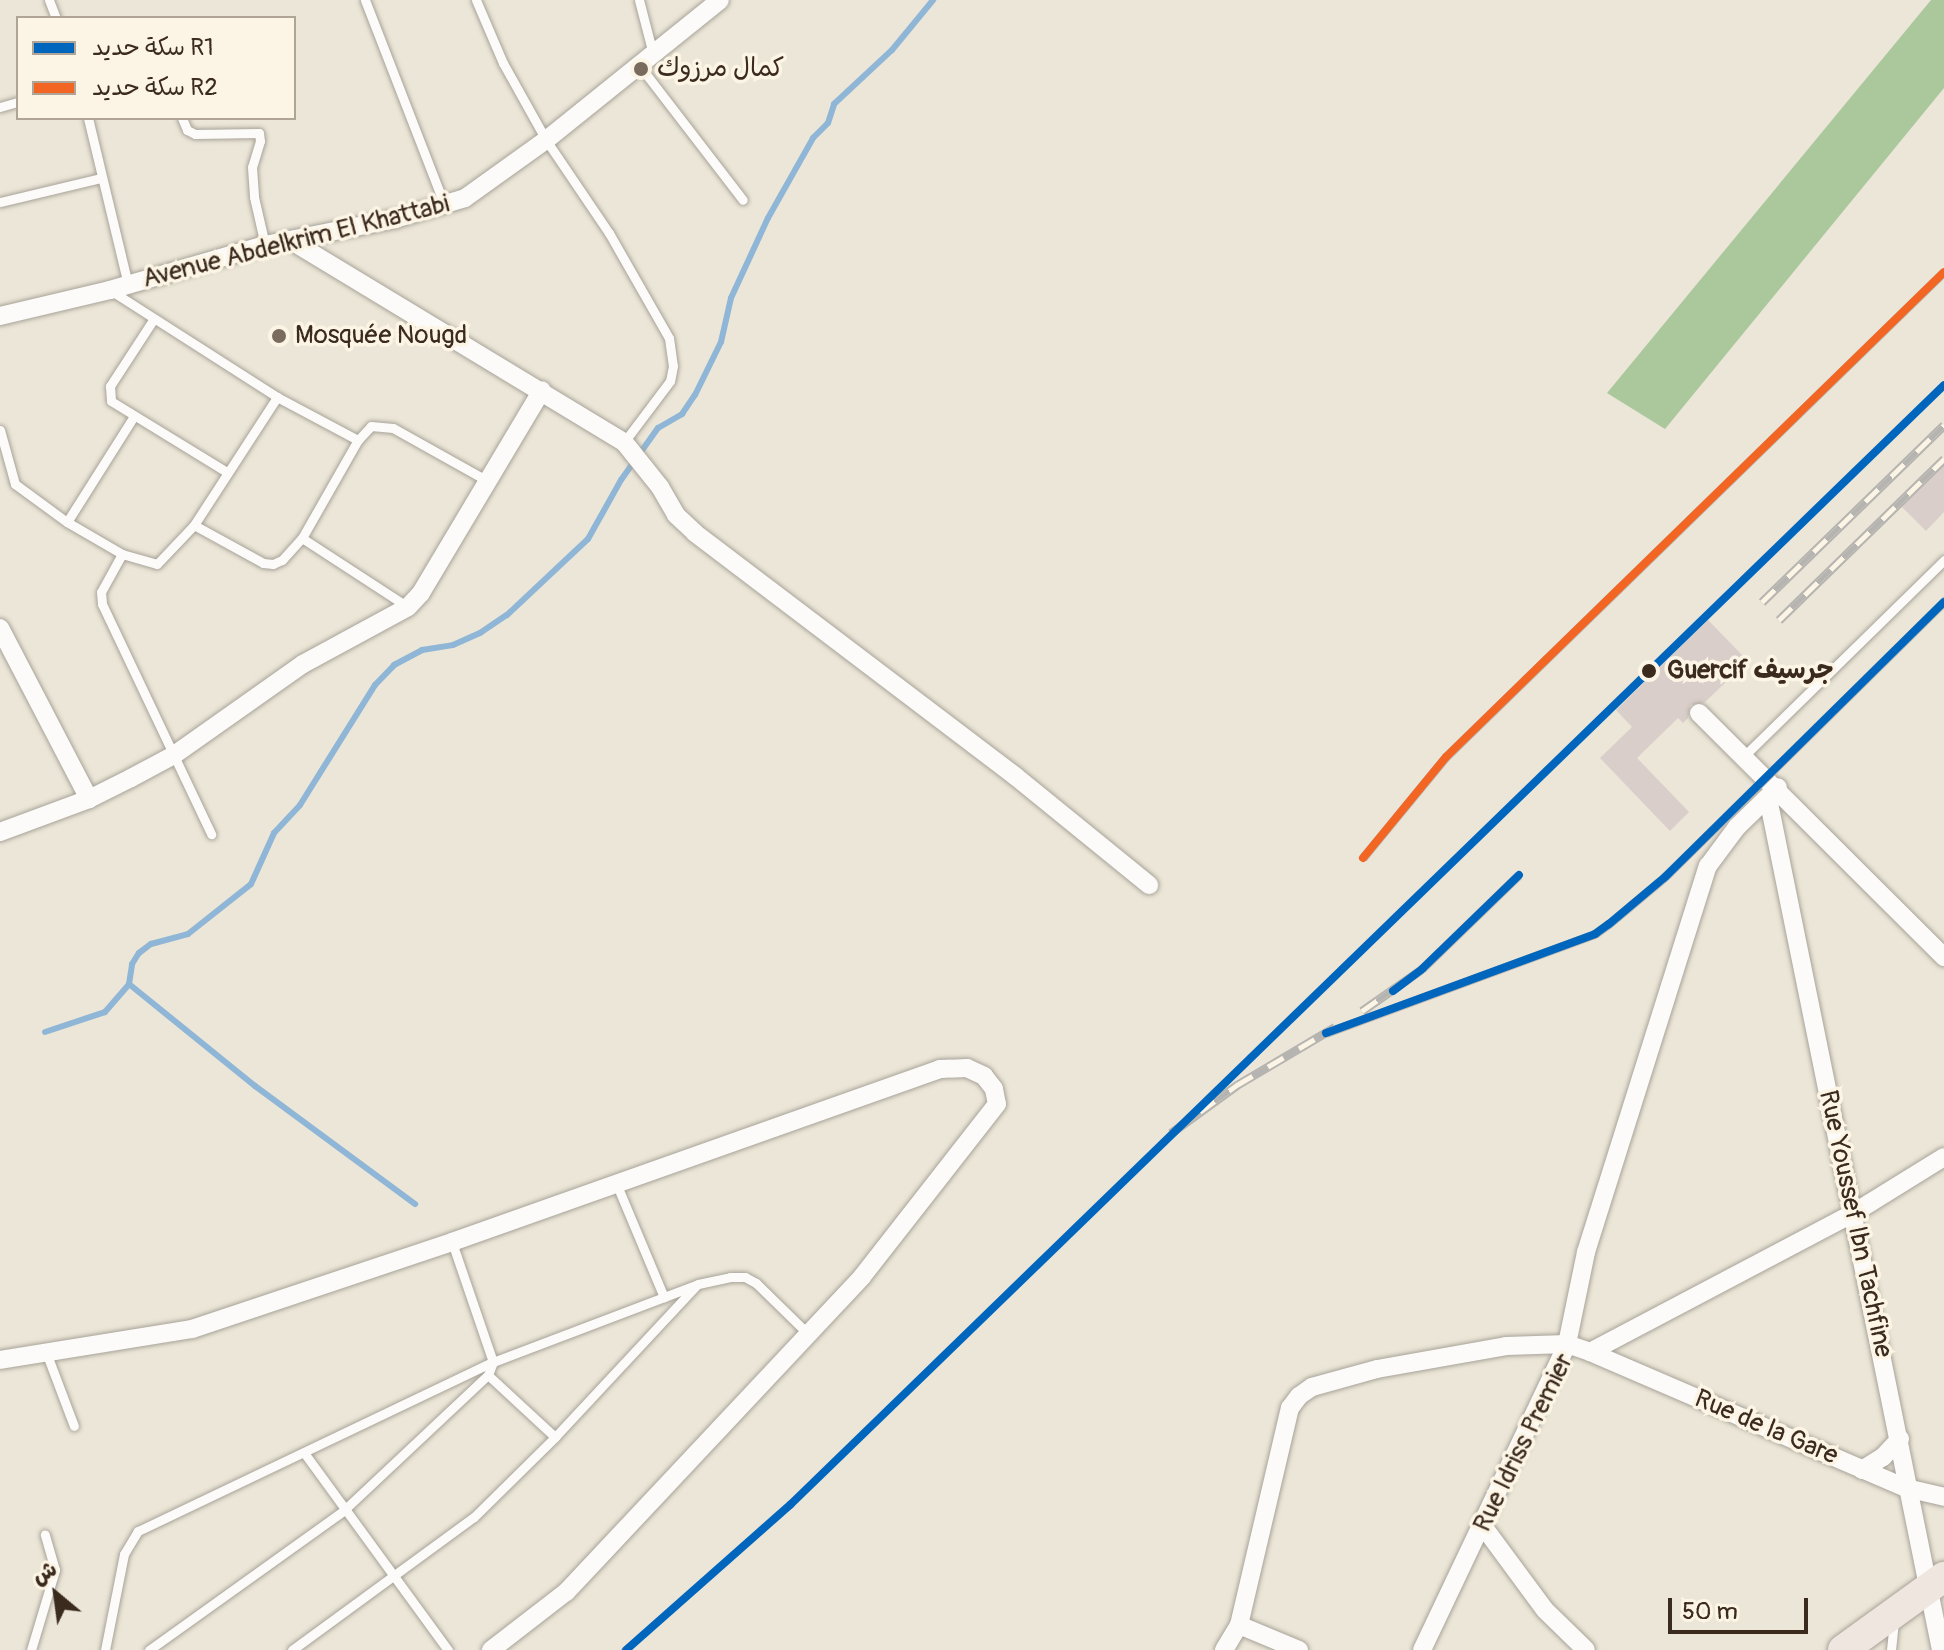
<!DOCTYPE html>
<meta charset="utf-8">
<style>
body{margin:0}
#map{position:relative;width:1944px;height:1650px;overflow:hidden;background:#ebe6d7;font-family:Pangolin,"Playpen Sans Arabic",sans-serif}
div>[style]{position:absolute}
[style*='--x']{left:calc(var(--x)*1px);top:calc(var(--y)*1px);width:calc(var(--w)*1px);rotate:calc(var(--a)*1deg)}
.forest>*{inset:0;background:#abc89d}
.stream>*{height:6px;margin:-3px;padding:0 3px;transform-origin:3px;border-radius:3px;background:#8fb6d6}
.building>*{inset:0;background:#dacecb}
.roads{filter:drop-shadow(0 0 2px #a8a399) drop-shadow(0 0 2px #a8a399)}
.lane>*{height:9px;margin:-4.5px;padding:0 4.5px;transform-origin:4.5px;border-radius:4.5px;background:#fcfbf9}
.street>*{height:18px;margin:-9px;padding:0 9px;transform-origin:9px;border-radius:9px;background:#fcfbf9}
.primary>*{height:30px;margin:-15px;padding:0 15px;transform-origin:15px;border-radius:15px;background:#efe6df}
.rail>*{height:9px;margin-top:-4.5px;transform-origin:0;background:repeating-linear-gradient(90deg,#fcf5e5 0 18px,#b6b4b0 0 36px);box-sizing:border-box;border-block:2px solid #b6b4b0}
.rail-1>*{height:8px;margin:-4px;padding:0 4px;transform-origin:4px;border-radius:4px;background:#0065bd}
.rail-2>*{height:8px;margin:-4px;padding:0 4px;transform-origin:4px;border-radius:4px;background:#f26522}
.dots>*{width:22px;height:22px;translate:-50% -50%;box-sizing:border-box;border:4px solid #fcf5e5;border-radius:50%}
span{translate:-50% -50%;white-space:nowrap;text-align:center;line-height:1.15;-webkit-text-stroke:7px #fcf5e5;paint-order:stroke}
.poi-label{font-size:26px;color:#3b2a1e}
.left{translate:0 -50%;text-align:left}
.street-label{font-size:26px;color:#3b2a1e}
.stop-label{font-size:26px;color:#3b2a1e;font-weight:700}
.legend{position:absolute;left:16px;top:16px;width:280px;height:104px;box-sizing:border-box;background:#fcf5e5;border:2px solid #afa495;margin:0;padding:10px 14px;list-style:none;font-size:24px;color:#3b2a1e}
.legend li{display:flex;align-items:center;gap:16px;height:40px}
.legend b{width:40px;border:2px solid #afa495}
.north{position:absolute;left:16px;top:1554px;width:80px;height:80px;-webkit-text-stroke:6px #fcf5e5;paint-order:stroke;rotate:331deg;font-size:22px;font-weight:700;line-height:32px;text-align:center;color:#3b2a1e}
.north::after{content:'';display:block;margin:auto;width:28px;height:36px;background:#3b2a1e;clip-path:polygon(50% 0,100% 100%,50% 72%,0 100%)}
.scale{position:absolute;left:1668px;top:1598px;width:140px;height:36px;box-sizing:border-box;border:4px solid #3b2a1e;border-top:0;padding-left:10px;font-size:24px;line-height:28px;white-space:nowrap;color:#3b2a1e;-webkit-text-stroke:6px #fcf5e5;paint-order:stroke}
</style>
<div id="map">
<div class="forest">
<i style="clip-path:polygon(1931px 0,1944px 0,1944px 88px,1665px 429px,1607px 393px)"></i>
</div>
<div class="stream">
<i style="--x:129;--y:984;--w:162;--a:39"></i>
<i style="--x:255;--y:1086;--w:199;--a:36.4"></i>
<i style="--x:45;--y:1032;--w:63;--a:-18.4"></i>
<i style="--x:105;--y:1012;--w:37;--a:-49"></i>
<i style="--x:129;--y:984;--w:20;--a:-81"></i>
<i style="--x:132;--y:964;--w:13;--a:-58"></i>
<i style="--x:139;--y:953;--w:15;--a:-37"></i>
<i style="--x:151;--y:944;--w:38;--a:-15"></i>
<i style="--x:188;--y:934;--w:80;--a:-38.4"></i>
<i style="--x:251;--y:884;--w:56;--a:-65.7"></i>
<i style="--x:274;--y:833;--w:38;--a:-47"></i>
<i style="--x:300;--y:805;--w:142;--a:-58"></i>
<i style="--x:375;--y:685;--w:28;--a:-46"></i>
<i style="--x:394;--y:665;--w:32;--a:-28"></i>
<i style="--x:422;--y:650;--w:31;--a:-9"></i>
<i style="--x:453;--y:645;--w:30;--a:-24"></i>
<i style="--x:480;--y:633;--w:32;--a:-34"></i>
<i style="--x:507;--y:615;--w:111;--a:-43.2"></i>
<i style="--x:588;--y:539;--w:68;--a:-60.8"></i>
<i style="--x:621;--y:480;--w:64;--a:-54.6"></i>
<i style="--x:658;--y:428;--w:28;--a:-30"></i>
<i style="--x:682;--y:414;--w:23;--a:-56"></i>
<i style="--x:695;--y:395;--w:59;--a:-63.9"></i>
<i style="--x:721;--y:342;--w:45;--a:-77.2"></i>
<i style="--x:731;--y:298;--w:88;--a:-65.2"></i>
<i style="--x:768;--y:218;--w:92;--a:-60.6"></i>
<i style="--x:813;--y:138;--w:21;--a:-45"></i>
<i style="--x:828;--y:123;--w:20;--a:-72"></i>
<i style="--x:834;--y:104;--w:79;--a:-43"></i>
<i style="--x:892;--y:50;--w:65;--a:-50.6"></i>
</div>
<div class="building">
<i style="clip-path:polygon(1944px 464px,1944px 512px,1926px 531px,1901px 506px)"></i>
<i style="clip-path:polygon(1708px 620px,1743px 656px,1723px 675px,1728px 680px,1704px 703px,1690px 705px,1688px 718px,1683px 723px,1678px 718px,1637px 758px,1689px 812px,1670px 831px,1600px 758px,1632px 727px,1616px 710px)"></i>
</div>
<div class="roads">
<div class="lane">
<i style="--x:49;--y:0;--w:19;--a:69"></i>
<i style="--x:365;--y:0;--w:221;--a:68.8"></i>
<i style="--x:476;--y:0;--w:69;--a:66.8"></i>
<i style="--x:503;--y:63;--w:88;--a:60.8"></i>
<i style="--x:546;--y:140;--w:112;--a:55.9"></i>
<i style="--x:609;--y:233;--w:121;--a:60.3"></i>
<i style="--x:669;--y:338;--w:28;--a:82"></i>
<i style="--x:673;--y:366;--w:15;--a:101"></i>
<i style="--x:670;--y:381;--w:76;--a:127"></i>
<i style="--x:639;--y:0;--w:56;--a:75.5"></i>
<i style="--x:639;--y:65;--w:170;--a:52.4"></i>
<i style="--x:0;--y:107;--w:19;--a:-16"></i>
<i style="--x:88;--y:118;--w:172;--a:76.5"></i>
<i style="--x:182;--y:118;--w:13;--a:67"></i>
<i style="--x:187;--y:130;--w:9;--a:27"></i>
<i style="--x:195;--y:134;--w:64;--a:-0.9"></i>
<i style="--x:259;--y:133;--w:8;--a:83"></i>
<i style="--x:260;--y:141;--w:27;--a:107"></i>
<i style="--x:252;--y:167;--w:30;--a:86"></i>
<i style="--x:254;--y:197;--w:49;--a:77.1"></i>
<i style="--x:0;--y:202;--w:104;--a:-13.4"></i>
<i style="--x:110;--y:290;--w:198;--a:32.6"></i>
<i style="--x:277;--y:397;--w:92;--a:28"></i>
<i style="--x:153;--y:320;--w:79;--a:123.1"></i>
<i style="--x:110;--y:386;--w:15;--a:86"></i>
<i style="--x:111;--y:401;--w:136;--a:31.5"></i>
<i style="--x:0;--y:430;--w:56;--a:74.5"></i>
<i style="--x:15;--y:484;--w:64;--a:36.2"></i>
<i style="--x:67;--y:522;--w:64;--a:30.2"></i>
<i style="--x:122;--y:554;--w:36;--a:16"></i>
<i style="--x:157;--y:564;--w:54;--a:-46.5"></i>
<i style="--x:194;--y:525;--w:79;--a:28.8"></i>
<i style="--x:263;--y:563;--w:10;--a:6"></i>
<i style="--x:273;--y:564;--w:10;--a:-24"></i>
<i style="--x:282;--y:560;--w:30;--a:-48"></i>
<i style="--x:302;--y:538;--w:126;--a:33.1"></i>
<i style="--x:67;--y:522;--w:125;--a:-57.7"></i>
<i style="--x:194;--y:525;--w:153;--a:-57"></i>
<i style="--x:302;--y:538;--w:113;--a:-60.3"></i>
<i style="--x:358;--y:440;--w:19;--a:-47"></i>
<i style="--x:371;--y:426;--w:22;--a:5"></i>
<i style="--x:393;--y:428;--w:107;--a:29.2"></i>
<i style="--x:122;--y:554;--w:43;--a:118.9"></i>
<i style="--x:101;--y:592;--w:12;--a:85"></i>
<i style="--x:102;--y:604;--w:255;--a:64.6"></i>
<i style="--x:1744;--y:756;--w:280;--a:-44.4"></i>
<i style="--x:616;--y:1183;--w:124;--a:67.2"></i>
<i style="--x:46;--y:1352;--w:79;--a:69.3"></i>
<i style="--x:488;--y:1375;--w:91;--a:42.8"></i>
<i style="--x:305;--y:1454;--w:243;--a:53.9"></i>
<i style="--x:31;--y:1650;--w:84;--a:-73.3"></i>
<i style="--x:55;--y:1570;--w:37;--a:-106"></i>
<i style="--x:105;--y:1650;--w:98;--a:-78.8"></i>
<i style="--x:124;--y:1554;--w:27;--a:-59"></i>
<i style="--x:138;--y:1531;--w:393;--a:-25.5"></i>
<i style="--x:493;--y:1362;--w:219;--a:-20.8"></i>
<i style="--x:698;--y:1284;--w:33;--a:-12"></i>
<i style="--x:730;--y:1277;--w:15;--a:0"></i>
<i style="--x:745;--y:1277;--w:13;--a:29"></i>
<i style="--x:756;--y:1283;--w:73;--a:44.4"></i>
<i style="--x:149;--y:1650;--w:239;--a:-35.6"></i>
<i style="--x:343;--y:1511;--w:199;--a:-43.2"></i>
<i style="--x:488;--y:1375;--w:14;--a:-69"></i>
<i style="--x:493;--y:1362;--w:127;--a:-108.9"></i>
<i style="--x:292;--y:1650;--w:225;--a:-36.2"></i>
<i style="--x:474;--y:1517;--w:114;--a:-44.6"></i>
<i style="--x:555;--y:1437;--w:205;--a:-47"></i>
<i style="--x:1891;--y:1650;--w:28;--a:-84"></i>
</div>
<div class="street">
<i style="--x:290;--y:240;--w:390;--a:31.2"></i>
<i style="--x:624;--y:442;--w:58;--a:51.3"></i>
<i style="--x:660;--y:487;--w:32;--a:60"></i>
<i style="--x:676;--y:515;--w:26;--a:43"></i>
<i style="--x:695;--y:533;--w:402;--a:37.2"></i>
<i style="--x:1015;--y:776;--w:173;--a:39.1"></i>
<i style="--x:0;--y:316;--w:113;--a:-13.3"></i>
<i style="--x:110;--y:290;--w:161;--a:-16.2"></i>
<i style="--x:265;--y:245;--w:133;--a:-11.3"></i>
<i style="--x:395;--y:219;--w:73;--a:-16.7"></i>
<i style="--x:465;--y:198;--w:100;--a:-35.6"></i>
<i style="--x:546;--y:140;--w:223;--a:-38.8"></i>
<i style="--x:0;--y:628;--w:193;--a:62.5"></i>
<i style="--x:1699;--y:713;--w:346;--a:44.9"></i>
<i style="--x:1768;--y:798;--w:869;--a:78.52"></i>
<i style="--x:0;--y:832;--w:95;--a:-20.3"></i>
<i style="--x:89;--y:799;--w:47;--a:-26.6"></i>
<i style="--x:131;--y:778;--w:49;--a:-28.1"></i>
<i style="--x:174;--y:755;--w:158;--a:-35.2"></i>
<i style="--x:303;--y:664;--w:119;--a:-28.5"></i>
<i style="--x:408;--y:607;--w:19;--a:-47"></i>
<i style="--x:421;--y:593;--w:236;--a:-59.2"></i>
<i style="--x:1590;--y:1352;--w:344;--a:23.3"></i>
<i style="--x:1906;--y:1488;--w:39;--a:13"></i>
<i style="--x:0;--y:1360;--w:194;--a:-9.2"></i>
<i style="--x:192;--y:1329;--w:274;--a:-18.5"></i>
<i style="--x:452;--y:1242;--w:518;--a:-19.52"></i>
<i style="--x:940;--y:1069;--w:27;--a:-2"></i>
<i style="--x:967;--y:1068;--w:19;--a:25"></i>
<i style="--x:984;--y:1076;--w:16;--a:52"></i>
<i style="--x:994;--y:1089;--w:15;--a:79"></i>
<i style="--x:997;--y:1104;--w:219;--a:128"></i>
<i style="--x:862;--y:1277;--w:432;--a:133.2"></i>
<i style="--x:566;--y:1592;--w:95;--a:142.3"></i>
<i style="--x:1862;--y:1470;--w:25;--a:-32"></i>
<i style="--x:1883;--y:1457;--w:25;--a:-47"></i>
<i style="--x:1483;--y:1526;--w:104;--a:53.6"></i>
<i style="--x:1545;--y:1610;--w:57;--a:44.3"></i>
<i style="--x:1239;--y:1625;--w:65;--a:22.6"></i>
<i style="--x:1224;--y:1650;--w:29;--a:-59"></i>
<i style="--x:1239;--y:1625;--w:223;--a:-76.8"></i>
<i style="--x:1290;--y:1408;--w:15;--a:-53"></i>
<i style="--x:1299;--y:1396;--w:16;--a:-35"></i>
<i style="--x:1312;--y:1387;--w:67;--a:-15.5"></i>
<i style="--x:1377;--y:1369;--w:131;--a:-10.1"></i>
<i style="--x:1506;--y:1346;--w:61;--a:-1.9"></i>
<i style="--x:1567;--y:1344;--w:24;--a:19"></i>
<i style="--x:1590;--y:1352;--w:296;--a:-27.8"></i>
<i style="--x:1852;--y:1214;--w:108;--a:-31.8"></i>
<i style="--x:1422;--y:1650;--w:339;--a:-64.6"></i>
<i style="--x:1567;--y:1344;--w:94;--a:-78.3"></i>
<i style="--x:1586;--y:1252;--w:405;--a:-72.5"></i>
<i style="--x:1708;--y:866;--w:49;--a:-53.4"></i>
<i style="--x:1737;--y:827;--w:57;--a:-44.3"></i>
</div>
<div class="primary">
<i style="--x:1843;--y:1650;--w:125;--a:-35.9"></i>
</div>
</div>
<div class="rail">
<i style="--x:1762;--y:602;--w:254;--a:-44.2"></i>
<i style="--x:1779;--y:620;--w:231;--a:-44.3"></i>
<i style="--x:1363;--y:858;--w:131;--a:-50.6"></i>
<i style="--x:1446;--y:757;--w:695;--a:-44.24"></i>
<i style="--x:1362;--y:1011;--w:73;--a:-35"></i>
<i style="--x:1422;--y:969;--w:135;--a:-44.1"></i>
<i style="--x:1326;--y:1033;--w:287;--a:-20.2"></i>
<i style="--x:1595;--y:934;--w:17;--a:-36"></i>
<i style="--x:1609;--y:924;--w:73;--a:-40"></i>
<i style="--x:1665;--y:877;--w:392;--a:-44.6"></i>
<i style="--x:1171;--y:1133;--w:82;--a:-36"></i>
<i style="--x:1237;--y:1085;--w:114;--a:-30.6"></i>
</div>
<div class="rail-1">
<i style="--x:1393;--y:991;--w:36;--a:-37"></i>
<i style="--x:1422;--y:969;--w:135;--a:-44.1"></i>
<i style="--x:1326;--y:1033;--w:287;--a:-20.2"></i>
<i style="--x:1595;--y:934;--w:17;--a:-36"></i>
<i style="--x:1609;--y:924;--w:73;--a:-40"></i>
<i style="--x:1665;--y:877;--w:392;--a:-44.6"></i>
<i style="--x:626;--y:1650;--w:219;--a:-41.5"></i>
<i style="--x:790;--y:1505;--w:1608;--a:-44.14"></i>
</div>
<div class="rail-2">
<i style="--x:1363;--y:858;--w:131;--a:-50.6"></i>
<i style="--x:1446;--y:757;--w:695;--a:-44.24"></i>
</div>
<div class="dots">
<i style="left:641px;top:69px;background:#796c5f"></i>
<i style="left:279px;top:336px;background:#796c5f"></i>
<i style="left:1649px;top:671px;background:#3b2a1e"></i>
</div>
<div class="poi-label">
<span class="left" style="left:657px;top:69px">كمال مرزوك</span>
<span class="left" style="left:295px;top:336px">Mosquée Nougd</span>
</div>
<div class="street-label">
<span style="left:296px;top:242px;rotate:-14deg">Avenue Abdelkrim El Khattabi</span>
<span style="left:1855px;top:1224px;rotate:78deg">Rue Youssef Ibn Tachfine</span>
<span style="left:1766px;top:1428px;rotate:23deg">Rue de la Gare</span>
<span style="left:1524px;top:1443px;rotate:-64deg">Rue Idriss Premier</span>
</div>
<div class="stop-label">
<span class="left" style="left:1667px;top:671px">Guercif جرسيف</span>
</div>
<ul class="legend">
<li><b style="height:10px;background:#0065bd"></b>سكة حديد R1</li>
<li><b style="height:10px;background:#f26522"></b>سكة حديد R2</li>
</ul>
<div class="north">ش</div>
<div class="scale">50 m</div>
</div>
